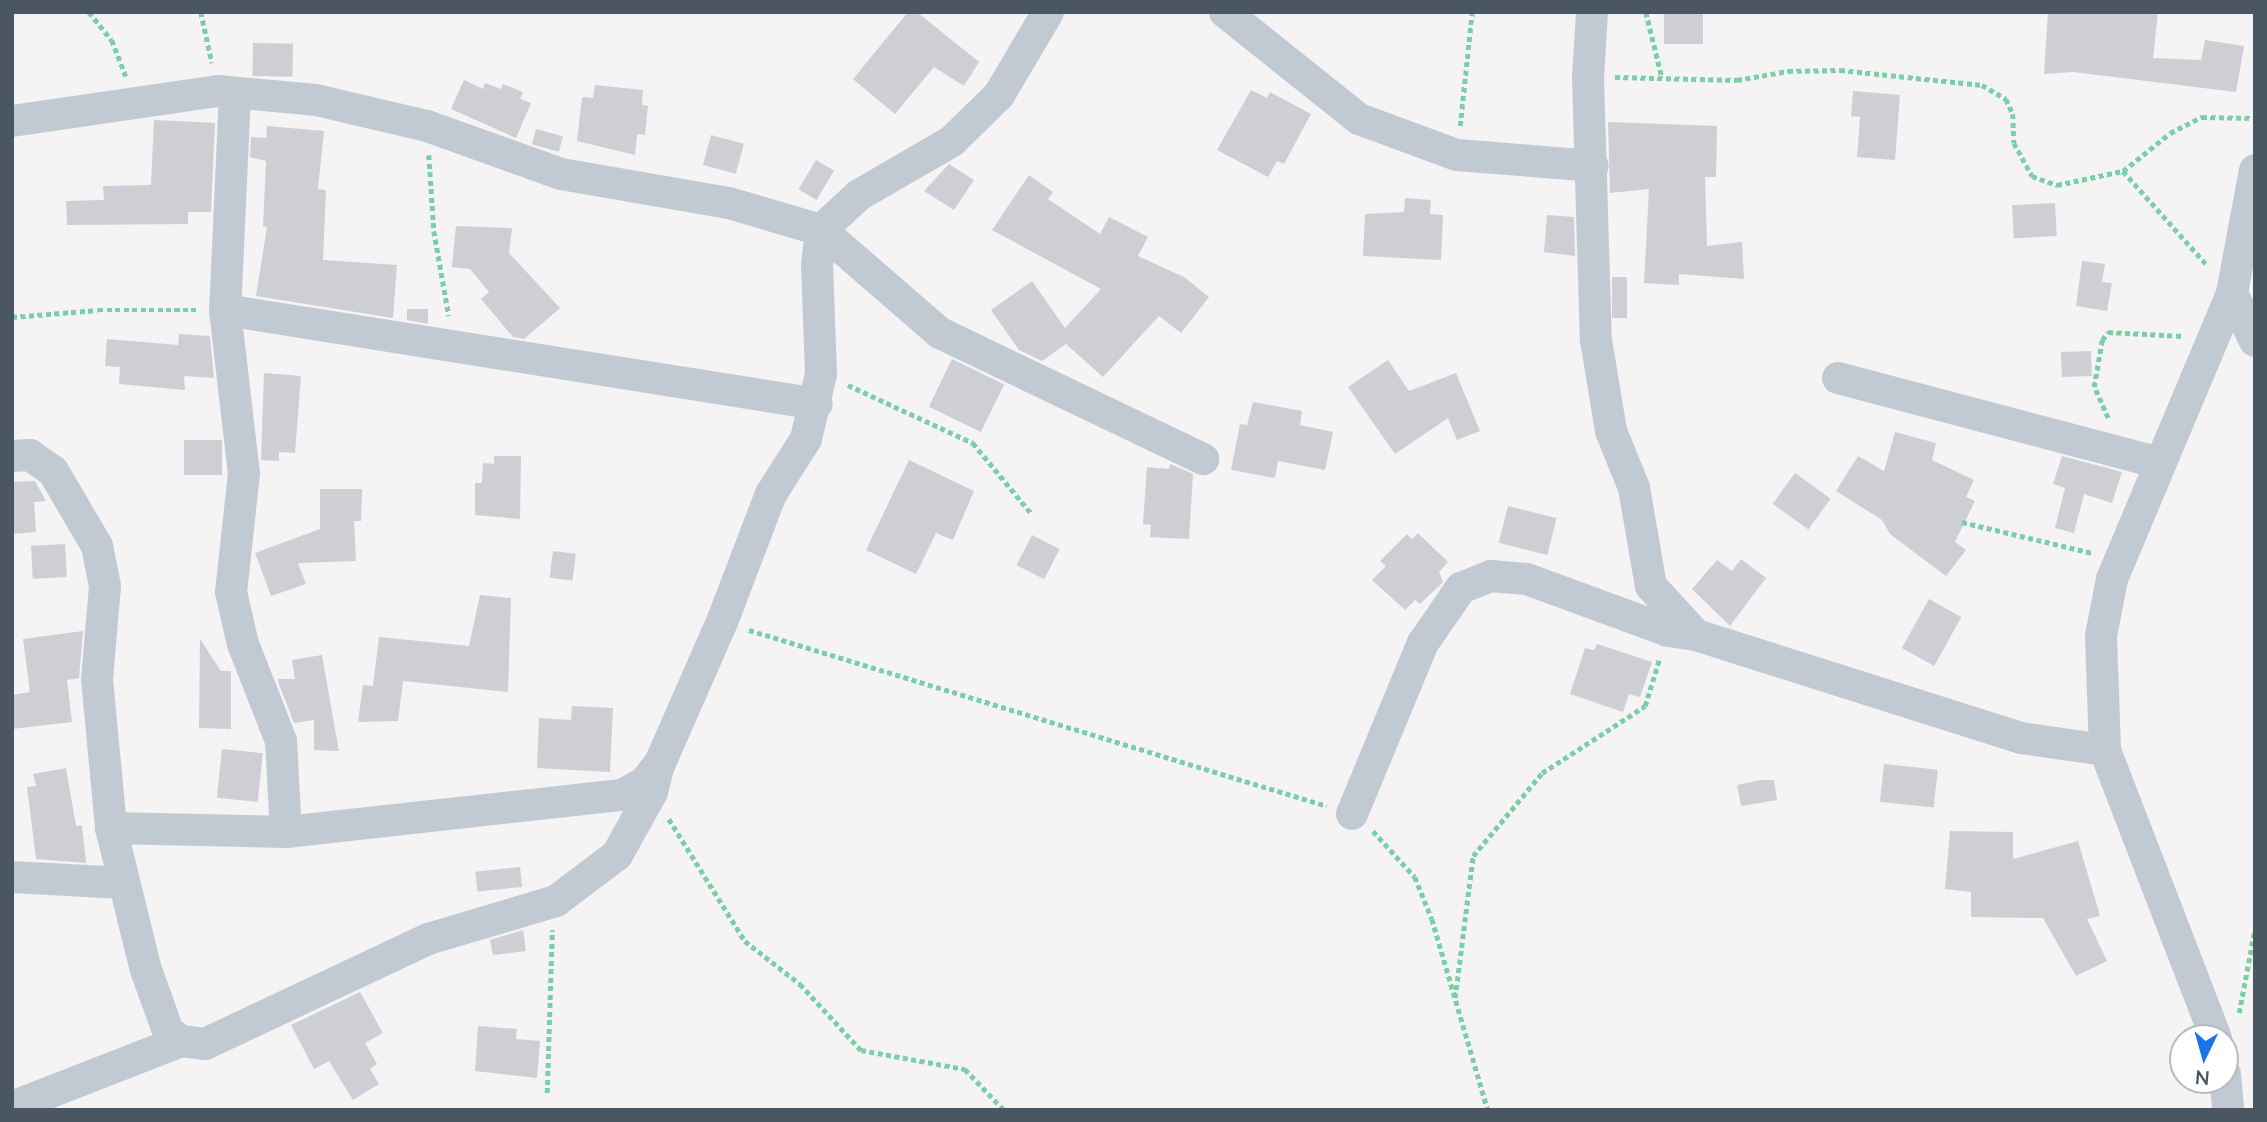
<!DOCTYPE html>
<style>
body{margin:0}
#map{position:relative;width:2267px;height:1122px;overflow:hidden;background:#f5f3f3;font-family:Lato,sans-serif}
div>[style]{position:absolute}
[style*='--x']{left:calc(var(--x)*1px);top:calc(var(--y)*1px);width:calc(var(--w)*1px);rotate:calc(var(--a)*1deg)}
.building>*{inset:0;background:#cdcfd5;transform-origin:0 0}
.path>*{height:4.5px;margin-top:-2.25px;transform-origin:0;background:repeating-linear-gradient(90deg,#7ad0a6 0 5px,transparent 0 8.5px)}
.street>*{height:32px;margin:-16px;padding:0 16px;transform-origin:16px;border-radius:16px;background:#c1cad2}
span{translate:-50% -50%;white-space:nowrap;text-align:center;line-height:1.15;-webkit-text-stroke:7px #fff;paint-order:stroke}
.frame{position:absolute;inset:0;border:14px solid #4a5661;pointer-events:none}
.north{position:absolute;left:2169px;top:1024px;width:70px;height:70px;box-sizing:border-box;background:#fff;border:2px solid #b7bbc0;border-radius:50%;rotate:185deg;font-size:19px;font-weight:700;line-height:28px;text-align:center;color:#4a5661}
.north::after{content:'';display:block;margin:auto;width:24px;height:32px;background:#1a73e8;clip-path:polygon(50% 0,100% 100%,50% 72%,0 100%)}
</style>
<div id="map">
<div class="building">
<i style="clip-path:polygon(908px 12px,917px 12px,979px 62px,964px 86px,934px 67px,895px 114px,853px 79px)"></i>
<i style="left:1664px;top:12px;width:39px;height:32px"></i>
<i style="clip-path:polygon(2048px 12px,2158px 12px,2153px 58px,2201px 60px,2205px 40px,2244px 46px,2236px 92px,2073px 72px,2044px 74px)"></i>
<i style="left:253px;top:43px;width:40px;height:33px;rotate:1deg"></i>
<i style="clip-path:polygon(464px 80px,483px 89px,485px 83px,501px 89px,503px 84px,523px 92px,520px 99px,531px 103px,516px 138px,451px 109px)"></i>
<i style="clip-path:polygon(595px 85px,643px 90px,642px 105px,648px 106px,645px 135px,637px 134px,635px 155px,577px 141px,582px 97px,593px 98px)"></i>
<i style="clip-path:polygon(1251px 90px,1267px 98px,1270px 92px,1311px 114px,1284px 164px,1277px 161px,1268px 177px,1217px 150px)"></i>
<i style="clip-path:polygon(1853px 91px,1900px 95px,1895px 160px,1857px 157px,1860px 117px,1851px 116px)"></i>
<i style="clip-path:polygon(154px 120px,215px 123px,211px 212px,188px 212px,188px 224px,67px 225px,66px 201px,104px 200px,103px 186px,151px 185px)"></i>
<i style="clip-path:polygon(1608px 122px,1717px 126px,1716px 177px,1705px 177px,1707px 246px,1742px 242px,1744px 279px,1679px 274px,1679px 285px,1644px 283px,1649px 189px,1610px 193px)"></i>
<i style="clip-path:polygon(267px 126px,324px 131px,318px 189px,326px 190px,323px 260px,397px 265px,393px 318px,256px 296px,267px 227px,263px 226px,266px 161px,250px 157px,251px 137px,266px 138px)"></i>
<i style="left:536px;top:129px;width:28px;height:16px;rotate:15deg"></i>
<i style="left:711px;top:135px;width:34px;height:31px;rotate:15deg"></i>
<i style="left:816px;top:160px;width:21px;height:34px;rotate:31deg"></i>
<i style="clip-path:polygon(949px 164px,974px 180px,954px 210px,924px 191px)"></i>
<i style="clip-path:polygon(1029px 175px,1053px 192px,1048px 199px,1100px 234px,1109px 217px,1148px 237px,1138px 256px,1184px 277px,1209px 297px,1181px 333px,1159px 316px,1103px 377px,1066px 344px,1042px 361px,1019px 350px,991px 310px,1032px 281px,1065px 328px,1101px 289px,992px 230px)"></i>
<i style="clip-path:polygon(1405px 198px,1431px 200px,1430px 214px,1443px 215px,1441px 260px,1363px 256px,1365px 214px,1404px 212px)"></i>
<i style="left:2055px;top:203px;width:33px;height:43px;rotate:87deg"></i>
<i style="clip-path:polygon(1547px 215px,1574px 217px,1575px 256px,1544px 252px)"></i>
<i style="clip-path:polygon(456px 226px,512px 228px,509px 253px,560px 308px,524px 339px,513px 337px,481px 299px,489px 292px,470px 269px,452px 267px)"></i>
<i style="clip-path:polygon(2082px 261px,2105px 264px,2102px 282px,2112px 283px,2107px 311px,2076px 306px)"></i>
<i style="left:1612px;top:277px;width:15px;height:41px"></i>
<i style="clip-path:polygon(407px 309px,428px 309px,428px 324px,407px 320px)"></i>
<i style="clip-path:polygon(179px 334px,210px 336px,214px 378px,184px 376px,185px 390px,119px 384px,120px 367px,105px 366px,107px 339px,178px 345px)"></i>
<i style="left:2091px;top:351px;width:25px;height:30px;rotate:88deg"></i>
<i style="left:952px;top:359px;width:58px;height:53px;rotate:26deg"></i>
<i style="clip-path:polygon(1388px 360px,1409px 391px,1456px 373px,1480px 431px,1457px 440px,1448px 418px,1395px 454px,1348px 387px)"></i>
<i style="clip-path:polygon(264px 373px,301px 376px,295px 453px,279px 452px,279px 461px,261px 460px)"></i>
<i style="clip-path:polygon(1253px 402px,1302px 411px,1300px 425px,1333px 432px,1325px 470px,1278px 461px,1275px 478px,1231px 470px,1240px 424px,1247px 425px)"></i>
<i style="clip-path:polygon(1895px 432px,1936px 443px,1932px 460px,1974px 480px,1966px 497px,1975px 501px,1955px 542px,1966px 550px,1946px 576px,1890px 534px,1882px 520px,1836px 491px,1858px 456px,1884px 471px)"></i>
<i style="left:184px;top:440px;width:38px;height:35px"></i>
<i style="clip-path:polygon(494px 456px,521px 456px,520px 519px,475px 515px,475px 483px,482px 483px,483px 463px,494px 464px)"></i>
<i style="clip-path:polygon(2062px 456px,2122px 472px,2112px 503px,2084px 494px,2074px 533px,2055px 528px,2065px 488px,2053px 484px)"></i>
<i style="clip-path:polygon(909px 460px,974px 491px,953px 540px,936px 533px,916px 574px,866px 550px)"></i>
<i style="clip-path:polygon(1170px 464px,1193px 474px,1189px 539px,1150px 537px,1151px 525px,1143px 524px,1147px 467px,1169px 469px)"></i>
<i style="left:1795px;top:473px;width:44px;height:38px;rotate:36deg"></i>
<i style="clip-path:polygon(35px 481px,46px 501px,34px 502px,36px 532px,12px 534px,12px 482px)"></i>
<i style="clip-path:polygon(320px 489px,362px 489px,361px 521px,354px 521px,356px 561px,298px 563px,306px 584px,271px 596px,255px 553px,320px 529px)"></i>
<i style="left:1508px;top:506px;width:50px;height:38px;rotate:14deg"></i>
<i style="clip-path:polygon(1418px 533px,1448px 562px,1439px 572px,1443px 582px,1420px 604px,1415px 600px,1405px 610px,1372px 580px,1386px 566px,1380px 561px,1407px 534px,1412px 539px)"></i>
<i style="left:1032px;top:535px;width:31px;height:34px;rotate:27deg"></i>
<i style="left:65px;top:544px;width:33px;height:34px;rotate:87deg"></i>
<i style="left:553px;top:551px;width:23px;height:27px;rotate:7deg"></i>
<i style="clip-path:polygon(1741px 559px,1766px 578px,1730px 626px,1692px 589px,1717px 560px,1732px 571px)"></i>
<i style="clip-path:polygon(480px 595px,511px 598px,508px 692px,403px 681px,398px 721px,358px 722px,363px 685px,373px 686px,379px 637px,469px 646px)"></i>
<i style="left:1929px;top:599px;width:37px;height:56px;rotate:29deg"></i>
<i style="clip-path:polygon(83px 631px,79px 678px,67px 680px,72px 722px,12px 729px,12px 695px,30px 692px,23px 639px)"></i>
<i style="clip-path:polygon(200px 639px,221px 671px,231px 671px,231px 729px,199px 728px)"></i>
<i style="clip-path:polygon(1597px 644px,1652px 662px,1640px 697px,1629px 694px,1623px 712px,1570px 694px,1585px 648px,1594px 650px)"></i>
<i style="clip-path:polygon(322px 655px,333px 718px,339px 751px,314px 750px,314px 720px,294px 723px,279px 684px,278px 679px,295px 679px,292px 660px)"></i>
<i style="clip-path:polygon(572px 706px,613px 708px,610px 772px,537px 768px,539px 718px,571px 720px)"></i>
<i style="left:222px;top:749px;width:41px;height:49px;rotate:6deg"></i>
<i style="left:1884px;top:764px;width:54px;height:38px;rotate:6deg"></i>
<i style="clip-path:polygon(66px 768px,76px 826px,82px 825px,86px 863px,36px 859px,27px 787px,36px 786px,33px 774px)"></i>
<i style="clip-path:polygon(1761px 780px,1774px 780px,1777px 800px,1741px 806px,1737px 785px)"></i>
<i style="clip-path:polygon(1950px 831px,2013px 832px,2013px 859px,2078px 841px,2100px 916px,2087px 919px,2107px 961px,2076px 976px,2043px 918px,1971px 917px,1971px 892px,1945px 889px)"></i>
<i style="left:520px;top:867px;width:20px;height:45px;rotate:84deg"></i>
<i style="clip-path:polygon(523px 930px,526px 951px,493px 955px,490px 940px)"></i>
<i style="clip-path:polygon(360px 992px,383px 1033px,365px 1043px,377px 1064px,370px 1069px,379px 1084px,353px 1100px,329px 1061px,314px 1069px,291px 1025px)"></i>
<i style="clip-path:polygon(478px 1026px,517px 1029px,516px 1039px,540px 1041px,537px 1078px,475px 1071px)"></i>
</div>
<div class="path">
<i style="--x:89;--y:12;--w:36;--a:51"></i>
<i style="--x:112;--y:40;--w:39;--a:69"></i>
<i style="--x:201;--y:12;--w:52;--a:77.8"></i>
<i style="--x:1646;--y:12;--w:67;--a:76.2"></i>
<i style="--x:1615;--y:77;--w:122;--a:1.4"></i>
<i style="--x:1737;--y:80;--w:52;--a:-10"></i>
<i style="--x:1788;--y:71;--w:52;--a:-1.1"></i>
<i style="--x:1840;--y:70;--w:143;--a:6"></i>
<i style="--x:1982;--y:85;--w:28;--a:30"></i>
<i style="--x:2006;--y:99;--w:17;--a:65"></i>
<i style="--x:2013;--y:114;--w:29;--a:88"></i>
<i style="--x:2014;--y:143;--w:38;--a:61"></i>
<i style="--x:2032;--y:176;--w:27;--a:20"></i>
<i style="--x:2057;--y:185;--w:67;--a:-12"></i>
<i style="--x:2123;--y:171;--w:60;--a:-39"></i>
<i style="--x:2170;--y:133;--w:36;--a:-27"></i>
<i style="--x:2202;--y:117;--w:53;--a:1.1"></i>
<i style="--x:1460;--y:126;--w:115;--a:-84"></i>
<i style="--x:429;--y:155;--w:76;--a:86.2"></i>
<i style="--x:434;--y:231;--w:86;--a:80"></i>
<i style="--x:2123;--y:171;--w:127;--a:48.2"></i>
<i style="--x:12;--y:317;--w:86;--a:-4.7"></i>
<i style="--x:98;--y:310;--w:98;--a:0"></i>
<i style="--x:848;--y:385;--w:138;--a:24.9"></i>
<i style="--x:973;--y:443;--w:91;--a:50.4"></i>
<i style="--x:2108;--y:418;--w:34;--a:-114"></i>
<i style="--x:2094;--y:387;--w:48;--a:-80.3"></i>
<i style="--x:2102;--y:340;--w:10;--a:-53"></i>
<i style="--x:2108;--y:332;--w:74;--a:3.1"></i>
<i style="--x:1962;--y:522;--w:134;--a:13.4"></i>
<i style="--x:749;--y:630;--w:604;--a:16.94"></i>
<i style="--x:669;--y:819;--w:144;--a:58.1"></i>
<i style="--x:745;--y:941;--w:70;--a:38"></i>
<i style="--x:800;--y:984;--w:90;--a:47.3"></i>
<i style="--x:861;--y:1050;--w:106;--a:10.4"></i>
<i style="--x:965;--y:1069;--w:57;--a:46.4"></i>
<i style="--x:1373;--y:831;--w:62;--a:47.6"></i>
<i style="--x:1415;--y:877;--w:45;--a:68"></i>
<i style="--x:1432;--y:919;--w:199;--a:73.7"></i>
<i style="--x:1455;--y:998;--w:143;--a:-82.8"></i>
<i style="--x:1473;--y:856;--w:108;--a:-50.3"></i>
<i style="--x:1542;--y:773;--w:123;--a:-33"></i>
<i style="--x:1645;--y:706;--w:51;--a:-73"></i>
<i style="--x:2239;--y:1013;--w:86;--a:-79.3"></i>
<i style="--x:547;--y:1093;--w:163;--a:-88.2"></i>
</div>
<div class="street">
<i style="--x:1225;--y:12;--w:171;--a:38.6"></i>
<i style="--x:1359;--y:119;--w:104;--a:20.2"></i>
<i style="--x:1457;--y:155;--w:136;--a:4.6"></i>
<i style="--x:1592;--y:12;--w:65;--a:93.5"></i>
<i style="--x:1588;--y:77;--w:263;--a:88.3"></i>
<i style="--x:1596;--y:340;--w:92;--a:80.6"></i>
<i style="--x:1611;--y:431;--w:61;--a:68"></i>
<i style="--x:1634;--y:488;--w:99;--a:80.2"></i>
<i style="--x:1651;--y:586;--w:67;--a:47.4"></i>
<i style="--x:1696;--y:635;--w:341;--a:17.6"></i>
<i style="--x:2021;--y:738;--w:85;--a:8.1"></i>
<i style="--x:235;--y:93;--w:217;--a:92.6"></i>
<i style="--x:225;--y:310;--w:164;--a:83.4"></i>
<i style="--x:244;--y:473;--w:120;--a:96.2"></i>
<i style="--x:231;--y:592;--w:53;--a:77"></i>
<i style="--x:243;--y:644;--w:104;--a:68.6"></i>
<i style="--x:281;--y:741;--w:91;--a:86.9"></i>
<i style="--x:12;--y:121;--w:208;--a:-8.3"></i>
<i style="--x:218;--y:91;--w:98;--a:5.2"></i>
<i style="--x:316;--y:100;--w:114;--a:13.2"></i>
<i style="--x:427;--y:126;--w:142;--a:19.7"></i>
<i style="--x:561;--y:174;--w:170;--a:9.8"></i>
<i style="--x:729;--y:203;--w:96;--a:16.4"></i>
<i style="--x:821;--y:230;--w:157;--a:40.9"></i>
<i style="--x:940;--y:333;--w:292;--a:25.6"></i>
<i style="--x:2232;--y:293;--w:53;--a:64.4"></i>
<i style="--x:225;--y:310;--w:599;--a:9.02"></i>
<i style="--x:1838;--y:378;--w:330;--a:14.8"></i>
<i style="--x:12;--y:456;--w:18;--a:-3"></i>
<i style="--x:30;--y:455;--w:28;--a:35"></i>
<i style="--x:53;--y:471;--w:87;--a:59.6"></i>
<i style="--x:97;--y:546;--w:41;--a:78.7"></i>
<i style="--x:105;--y:586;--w:93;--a:94.9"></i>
<i style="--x:97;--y:679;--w:150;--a:84.6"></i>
<i style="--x:111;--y:828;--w:146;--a:76.2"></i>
<i style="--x:146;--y:970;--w:65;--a:70.2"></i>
<i style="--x:168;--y:1031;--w:16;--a:38"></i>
<i style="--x:181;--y:1041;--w:24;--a:7"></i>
<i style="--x:205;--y:1044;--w:246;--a:-25.2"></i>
<i style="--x:428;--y:939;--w:134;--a:-16.5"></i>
<i style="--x:556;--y:901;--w:76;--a:-37"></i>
<i style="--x:617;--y:855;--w:72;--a:-60.9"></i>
<i style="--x:652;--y:792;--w:25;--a:-76"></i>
<i style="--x:1352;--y:814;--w:185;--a:-67.5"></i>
<i style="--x:1423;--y:643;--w:67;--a:-55.4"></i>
<i style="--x:1461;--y:588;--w:32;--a:-22"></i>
<i style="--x:1491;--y:576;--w:36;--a:5"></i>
<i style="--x:1527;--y:579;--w:150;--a:20.2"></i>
<i style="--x:1668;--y:631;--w:28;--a:8"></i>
<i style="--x:111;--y:828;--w:175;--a:1.3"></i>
<i style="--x:286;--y:832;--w:338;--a:-6.3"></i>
<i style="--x:622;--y:795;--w:26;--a:-29"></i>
<i style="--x:645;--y:782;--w:24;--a:-52"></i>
<i style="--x:660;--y:763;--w:154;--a:-66.3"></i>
<i style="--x:722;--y:622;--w:137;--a:-69.1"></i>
<i style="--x:771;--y:494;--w:65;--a:-57.5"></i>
<i style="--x:806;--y:439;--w:67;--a:-77"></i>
<i style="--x:821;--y:374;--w:107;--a:-92.1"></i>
<i style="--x:817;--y:267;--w:37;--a:-84"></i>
<i style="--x:821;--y:230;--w:52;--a:-42.6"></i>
<i style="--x:859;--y:195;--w:108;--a:-30.1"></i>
<i style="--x:952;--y:141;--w:66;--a:-44.4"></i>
<i style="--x:999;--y:95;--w:96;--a:-59.4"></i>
<i style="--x:12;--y:877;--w:112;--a:3.1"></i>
<i style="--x:2216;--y:1038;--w:309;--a:-111.1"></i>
<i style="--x:2105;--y:750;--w:114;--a:-92"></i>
<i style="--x:2101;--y:636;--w:58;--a:-79.1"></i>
<i style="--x:2112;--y:579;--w:310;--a:-67.2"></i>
<i style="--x:2232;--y:293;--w:125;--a:-79.4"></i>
<i style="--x:2225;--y:1074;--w:36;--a:85"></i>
<i style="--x:12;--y:1107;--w:181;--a:-21.3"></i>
</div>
<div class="frame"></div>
<div class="north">N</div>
</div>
